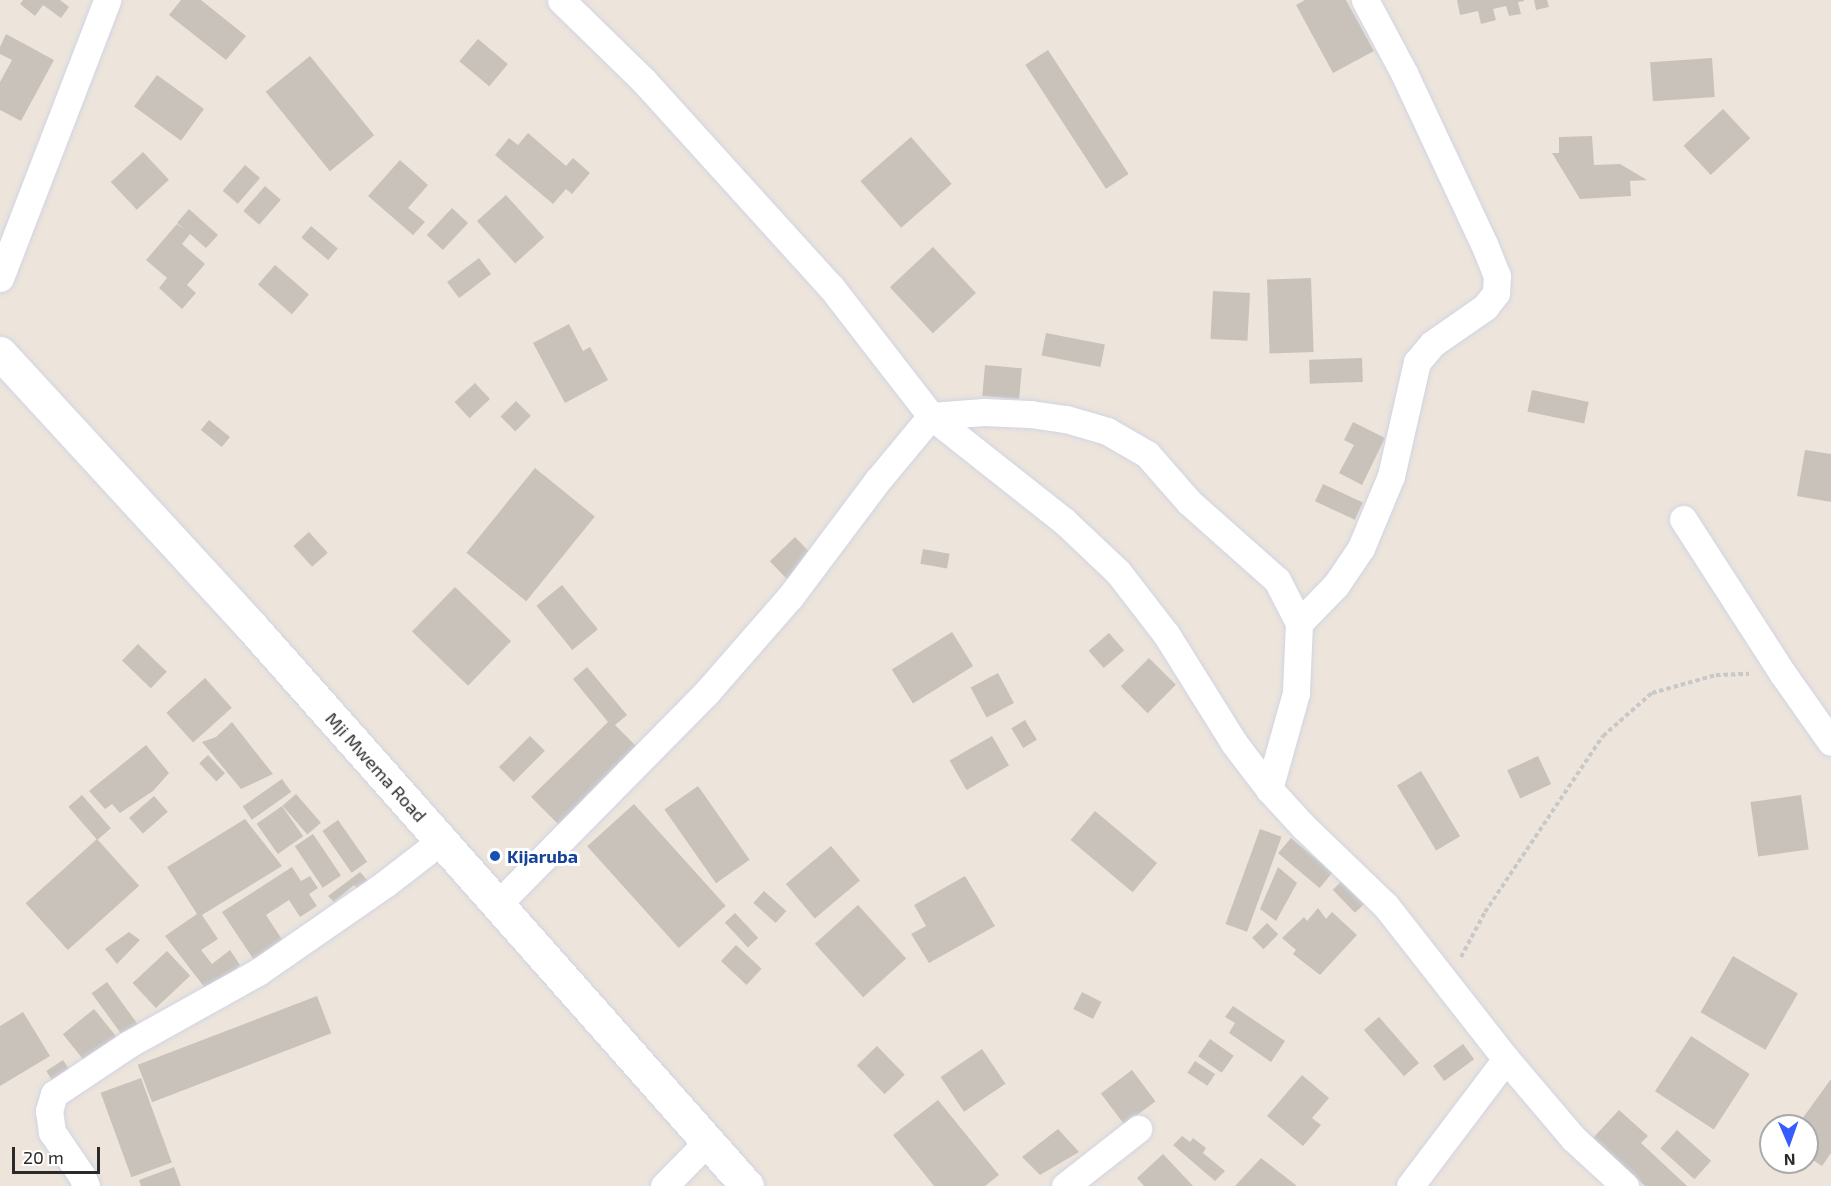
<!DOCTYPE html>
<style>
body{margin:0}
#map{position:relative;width:1831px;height:1186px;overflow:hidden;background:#ede5db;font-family:"Exo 2",sans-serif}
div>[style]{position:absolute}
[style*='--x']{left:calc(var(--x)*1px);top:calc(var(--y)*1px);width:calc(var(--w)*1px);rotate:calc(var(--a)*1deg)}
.building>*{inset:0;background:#c8c2bb;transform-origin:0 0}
.path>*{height:4px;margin-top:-2px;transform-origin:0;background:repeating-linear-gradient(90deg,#c8c8c8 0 4.5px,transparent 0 7.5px)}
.roads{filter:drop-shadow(0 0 2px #d1d4e3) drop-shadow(0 0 2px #d1d4e3)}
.minor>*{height:27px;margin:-13.5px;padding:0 13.5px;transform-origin:13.5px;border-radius:13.5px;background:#fff}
.secondary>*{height:33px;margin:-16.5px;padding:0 16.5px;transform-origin:16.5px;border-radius:16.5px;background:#fff}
.dots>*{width:16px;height:16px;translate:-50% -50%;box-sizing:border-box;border:3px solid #fff;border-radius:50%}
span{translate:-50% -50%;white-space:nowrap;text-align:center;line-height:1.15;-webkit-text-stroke:6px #fff;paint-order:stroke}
.street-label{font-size:18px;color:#2a2a2a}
.transit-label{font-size:18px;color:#164399;font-weight:700}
.left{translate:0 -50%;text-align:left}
.north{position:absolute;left:1759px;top:1114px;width:60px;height:60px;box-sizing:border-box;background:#fff;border:2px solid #aaa;border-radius:50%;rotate:178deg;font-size:16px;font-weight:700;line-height:24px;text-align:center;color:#2a2a2a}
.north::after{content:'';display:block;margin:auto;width:21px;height:27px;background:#365cff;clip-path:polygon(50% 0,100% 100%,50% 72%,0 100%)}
.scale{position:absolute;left:12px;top:1147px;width:88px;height:27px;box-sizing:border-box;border:3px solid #2a2a2a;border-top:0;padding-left:8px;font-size:18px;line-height:21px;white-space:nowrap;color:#2a2a2a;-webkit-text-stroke:4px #fff;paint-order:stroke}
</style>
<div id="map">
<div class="building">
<i style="clip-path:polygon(23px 0,60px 0,69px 7px,61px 18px,43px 5px,35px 16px,20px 4px)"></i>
<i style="clip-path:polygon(181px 0,201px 0,246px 36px,226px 60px,169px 15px)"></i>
<i style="clip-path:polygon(1305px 0,1346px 0,1374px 51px,1333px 73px,1296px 5px)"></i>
<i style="clip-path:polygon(1457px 0,1524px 0,1524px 1px,1518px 2px,1521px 14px,1509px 16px,1506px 6px,1493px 9px,1496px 20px,1481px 24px,1478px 11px,1460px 15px)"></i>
<i style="clip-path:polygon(1534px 0,1547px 0,1549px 7px,1536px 10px)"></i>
<i style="clip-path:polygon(6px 34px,54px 60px,21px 121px,0 110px,0 82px,12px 60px,0 54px,0 47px)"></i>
<i style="left:478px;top:39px;width:39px;height:29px;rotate:40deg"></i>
<i style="left:1048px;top:50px;width:148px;height:27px;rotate:57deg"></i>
<i style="left:310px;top:56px;width:102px;height:57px;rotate:51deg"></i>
<i style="left:1712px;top:58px;width:39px;height:62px;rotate:86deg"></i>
<i style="left:157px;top:75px;width:58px;height:39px;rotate:36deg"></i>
<i style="left:1723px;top:109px;width:40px;height:54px;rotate:47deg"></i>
<i style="clip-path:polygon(528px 133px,566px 166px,573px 158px,590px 173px,572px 194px,566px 189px,553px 204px,495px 155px,509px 138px,518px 145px)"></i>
<i style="clip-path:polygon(1592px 136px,1594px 165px,1620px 164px,1647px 180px,1630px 181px,1631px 196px,1580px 199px,1552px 153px,1559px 153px,1559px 137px)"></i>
<i style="left:911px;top:137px;width:62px;height:67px;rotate:49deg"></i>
<i style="left:143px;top:152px;width:38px;height:44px;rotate:47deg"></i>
<i style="clip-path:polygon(400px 160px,428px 185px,408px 208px,425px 222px,413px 235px,368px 196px)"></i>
<i style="left:245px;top:165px;width:20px;height:34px;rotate:41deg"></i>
<i style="left:265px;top:186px;width:21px;height:33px;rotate:41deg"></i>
<i style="left:506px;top:195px;width:57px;height:39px;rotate:48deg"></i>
<i style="left:452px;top:208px;width:22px;height:37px;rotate:43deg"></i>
<i style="clip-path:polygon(189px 209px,218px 235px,206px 248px,190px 234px,182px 244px,205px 264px,187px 285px,196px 293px,182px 309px,159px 288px,167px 278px,146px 260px,177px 224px,186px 230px,177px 223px)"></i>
<i style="left:311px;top:226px;width:35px;height:15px;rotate:40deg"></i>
<i style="left:933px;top:247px;width:63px;height:59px;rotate:47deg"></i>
<i style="left:479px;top:258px;width:20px;height:40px;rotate:53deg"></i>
<i style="left:275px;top:265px;width:45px;height:26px;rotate:41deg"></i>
<i style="left:1311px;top:278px;width:74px;height:44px;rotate:88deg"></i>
<i style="left:1213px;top:291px;width:37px;height:48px;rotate:3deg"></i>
<i style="clip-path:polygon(569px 324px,583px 351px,590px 347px,608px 380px,565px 403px,533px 343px)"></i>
<i style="left:1046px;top:333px;width:60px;height:23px;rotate:11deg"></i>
<i style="left:1362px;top:358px;width:24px;height:53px;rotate:88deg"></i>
<i style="left:985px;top:365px;width:37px;height:31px;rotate:5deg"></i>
<i style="left:475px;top:383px;width:22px;height:28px;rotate:47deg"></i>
<i style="left:1532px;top:390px;width:58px;height:22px;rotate:12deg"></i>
<i style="left:516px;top:401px;width:21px;height:22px;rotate:45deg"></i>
<i style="left:209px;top:420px;width:27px;height:13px;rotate:39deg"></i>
<i style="clip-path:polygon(1353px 422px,1385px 438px,1362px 485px,1339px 473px,1354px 445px,1344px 440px)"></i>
<i style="clip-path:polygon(1805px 450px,1831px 454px,1831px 502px,1797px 496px)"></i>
<i style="left:535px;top:468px;width:77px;height:109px;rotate:39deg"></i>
<i style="left:1323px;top:484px;width:44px;height:19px;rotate:25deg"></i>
<i style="left:309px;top:532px;width:28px;height:21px;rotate:48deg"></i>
<i style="left:795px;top:537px;width:28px;height:35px;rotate:46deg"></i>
<i style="left:923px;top:549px;width:27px;height:15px;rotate:10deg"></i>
<i style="left:562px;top:585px;width:57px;height:33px;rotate:51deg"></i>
<i style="left:455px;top:587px;width:78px;height:62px;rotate:44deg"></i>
<i style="left:952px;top:632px;width:40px;height:71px;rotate:58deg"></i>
<i style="left:1109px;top:633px;width:23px;height:27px;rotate:49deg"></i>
<i style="left:138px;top:644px;width:40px;height:23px;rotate:44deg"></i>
<i style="left:1149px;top:658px;width:38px;height:40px;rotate:45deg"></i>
<i style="clip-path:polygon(587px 667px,627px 715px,615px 725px,641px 751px,562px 828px,531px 797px,608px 722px,573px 679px)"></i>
<i style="left:998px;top:673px;width:34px;height:31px;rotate:62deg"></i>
<i style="left:205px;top:678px;width:40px;height:52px;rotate:48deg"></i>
<i style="left:1025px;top:720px;width:23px;height:16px;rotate:59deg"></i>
<i style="clip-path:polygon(232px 722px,273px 774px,241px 789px,202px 742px,216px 737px)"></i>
<i style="left:530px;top:736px;width:21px;height:44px;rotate:45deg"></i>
<i style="left:992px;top:736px;width:34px;height:49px;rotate:60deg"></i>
<i style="clip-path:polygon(146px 745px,169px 773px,153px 791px,120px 813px,112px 804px,105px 809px,89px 791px)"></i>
<i style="left:208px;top:755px;width:25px;height:12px;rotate:47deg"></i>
<i style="left:1538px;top:756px;width:31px;height:34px;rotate:65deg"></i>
<i style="left:1421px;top:771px;width:76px;height:28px;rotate:59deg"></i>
<i style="left:282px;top:779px;width:16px;height:48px;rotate:55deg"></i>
<i style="left:698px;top:786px;width:90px;height:41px;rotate:55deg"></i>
<i style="left:296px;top:794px;width:38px;height:18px;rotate:49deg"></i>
<i style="left:82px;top:795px;width:44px;height:18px;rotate:49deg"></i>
<i style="left:1801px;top:795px;width:55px;height:51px;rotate:82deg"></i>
<i style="left:154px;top:796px;width:21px;height:33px;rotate:49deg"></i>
<i style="left:634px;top:804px;width:137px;height:63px;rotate:48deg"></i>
<i style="left:282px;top:806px;width:37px;height:31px;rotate:55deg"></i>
<i style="left:1095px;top:811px;width:81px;height:38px;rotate:40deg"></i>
<i style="clip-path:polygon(245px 819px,282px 866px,202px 915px,218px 939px,201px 950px,212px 964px,230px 950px,240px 965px,227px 980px,205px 988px,165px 936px,197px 914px,167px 867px)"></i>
<i style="left:338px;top:820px;width:51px;height:19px;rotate:55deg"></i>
<i style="left:1260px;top:829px;width:23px;height:101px;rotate:20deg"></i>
<i style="left:313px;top:834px;width:50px;height:22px;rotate:56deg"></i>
<i style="left:1291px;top:838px;width:54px;height:20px;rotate:40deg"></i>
<i style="left:97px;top:839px;width:63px;height:96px;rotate:48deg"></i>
<i style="left:831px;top:846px;width:45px;height:59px;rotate:50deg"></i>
<i style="clip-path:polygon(292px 867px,301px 881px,310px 876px,318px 888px,309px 894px,317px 906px,300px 917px,289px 900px,266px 915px,285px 944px,256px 963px,222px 912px)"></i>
<i style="clip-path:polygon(1278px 867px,1297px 883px,1276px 921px,1260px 909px)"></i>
<i style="clip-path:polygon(360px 872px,371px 884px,360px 892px,354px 885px,334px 902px,328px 896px)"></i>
<i style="clip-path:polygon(965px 876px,995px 926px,929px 963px,911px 934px,926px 926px,914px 905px)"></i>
<i style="left:1345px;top:878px;width:32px;height:17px;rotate:46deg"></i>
<i style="left:764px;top:891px;width:30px;height:16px;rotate:42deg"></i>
<i style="left:858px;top:905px;width:72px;height:58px;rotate:48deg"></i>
<i style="clip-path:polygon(1318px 908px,1326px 919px,1332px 912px,1357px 935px,1320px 975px,1293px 954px,1296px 950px,1282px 938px,1304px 917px,1307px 921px)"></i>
<i style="left:735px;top:913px;width:34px;height:14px;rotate:47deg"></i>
<i style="left:1267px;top:923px;width:16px;height:21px;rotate:45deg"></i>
<i style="clip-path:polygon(129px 932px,140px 940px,117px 964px,105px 949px)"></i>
<i style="left:736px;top:945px;width:35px;height:22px;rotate:43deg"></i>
<i style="left:167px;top:951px;width:34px;height:47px;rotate:47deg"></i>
<i style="left:1733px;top:956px;width:75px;height:65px;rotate:30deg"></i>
<i style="left:107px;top:982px;width:52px;height:19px;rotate:54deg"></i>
<i style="left:1082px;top:992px;width:22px;height:19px;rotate:27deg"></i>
<i style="left:317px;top:996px;width:40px;height:192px;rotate:69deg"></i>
<i style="clip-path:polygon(1233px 1006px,1285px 1041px,1271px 1062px,1229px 1033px,1235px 1023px,1225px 1017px)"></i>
<i style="left:94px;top:1009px;width:36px;height:40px;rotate:51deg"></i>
<i style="clip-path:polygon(23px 1012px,50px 1056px,0 1086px,0 1026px)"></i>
<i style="left:1379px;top:1017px;width:61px;height:20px;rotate:49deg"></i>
<i style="left:1691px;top:1036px;width:70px;height:66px;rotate:33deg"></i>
<i style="left:1210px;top:1039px;width:29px;height:21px;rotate:35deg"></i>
<i style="left:1463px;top:1044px;width:19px;height:37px;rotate:54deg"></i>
<i style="left:877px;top:1046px;width:40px;height:28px;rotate:46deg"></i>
<i style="left:982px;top:1049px;width:42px;height:50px;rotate:56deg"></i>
<i style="left:63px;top:1060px;width:17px;height:20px;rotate:57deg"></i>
<i style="left:1195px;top:1061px;width:24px;height:14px;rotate:33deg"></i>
<i style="left:1132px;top:1070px;width:39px;height:39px;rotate:53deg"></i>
<i style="clip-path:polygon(1302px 1075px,1329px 1098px,1312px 1118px,1321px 1125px,1303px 1146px,1267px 1116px)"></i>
<i style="left:141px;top:1078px;width:90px;height:43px;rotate:70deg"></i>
<i style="clip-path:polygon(1831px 1079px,1831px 1153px,1822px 1166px,1807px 1156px,1807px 1126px,1797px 1126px)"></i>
<i style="clip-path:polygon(938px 1100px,999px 1175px,985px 1186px,934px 1186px,893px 1135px)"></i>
<i style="clip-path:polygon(1619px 1110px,1648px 1136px,1641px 1143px,1687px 1186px,1645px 1186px,1593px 1138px)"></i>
<i style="clip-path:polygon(1058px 1129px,1079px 1152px,1040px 1175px,1022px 1157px)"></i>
<i style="left:1677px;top:1130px;width:46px;height:25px;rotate:42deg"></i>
<i style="clip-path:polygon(1182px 1136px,1190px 1142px,1193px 1138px,1206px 1148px,1203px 1153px,1225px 1171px,1215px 1181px,1173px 1145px)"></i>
<i style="clip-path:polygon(1163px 1154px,1193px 1186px,1144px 1186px,1137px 1178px)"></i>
<i style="clip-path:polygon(1261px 1158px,1297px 1186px,1235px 1186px)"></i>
<i style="clip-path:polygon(174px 1167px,181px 1186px,141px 1186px,139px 1180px)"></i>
</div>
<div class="path">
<i style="--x:1461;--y:957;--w:51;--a:-61.9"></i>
<i style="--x:1485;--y:912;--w:212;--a:-56.2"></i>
<i style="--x:1603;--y:736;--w:65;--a:-41.3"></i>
<i style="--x:1652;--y:693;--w:66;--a:-15.7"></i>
<i style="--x:1716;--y:675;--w:33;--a:-2"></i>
</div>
<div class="roads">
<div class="minor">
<i style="--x:561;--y:0;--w:116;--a:44.3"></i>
<i style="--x:644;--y:81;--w:278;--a:47.8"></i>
<i style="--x:831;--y:287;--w:163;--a:52.2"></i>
<i style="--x:931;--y:416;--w:169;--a:38.3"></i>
<i style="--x:1064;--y:521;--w:74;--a:43.4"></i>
<i style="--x:1118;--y:572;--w:78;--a:52.3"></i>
<i style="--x:1166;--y:634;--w:128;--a:58"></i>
<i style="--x:1234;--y:743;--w:58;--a:52.7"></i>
<i style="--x:1269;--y:789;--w:52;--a:47.4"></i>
<i style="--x:1304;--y:827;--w:114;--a:43.9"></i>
<i style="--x:1386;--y:906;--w:194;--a:51.9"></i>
<i style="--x:1506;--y:1059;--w:104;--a:49.7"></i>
<i style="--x:1573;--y:1138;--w:71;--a:42.7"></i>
<i style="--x:0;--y:278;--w:298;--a:-68.9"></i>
<i style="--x:1683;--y:519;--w:184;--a:57.2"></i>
<i style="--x:1783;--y:674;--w:83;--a:54.8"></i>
<i style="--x:1299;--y:623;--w:53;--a:-45.8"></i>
<i style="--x:1336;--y:585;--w:45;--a:-56"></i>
<i style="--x:1361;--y:548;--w:78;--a:-67.4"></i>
<i style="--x:1391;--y:476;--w:117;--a:-77.2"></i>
<i style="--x:1417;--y:362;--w:23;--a:-50"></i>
<i style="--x:1432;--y:344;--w:65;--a:-34.9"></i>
<i style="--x:1485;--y:307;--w:18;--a:-52"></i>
<i style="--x:1496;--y:293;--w:17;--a:-87"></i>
<i style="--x:1497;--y:276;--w:35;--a:-112"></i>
<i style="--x:1484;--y:244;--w:189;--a:-115.1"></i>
<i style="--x:1404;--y:73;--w:83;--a:-118.1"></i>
<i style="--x:498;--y:904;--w:298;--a:-45.4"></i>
<i style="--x:707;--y:692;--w:126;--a:-48.9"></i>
<i style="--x:790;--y:597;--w:146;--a:-53.1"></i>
<i style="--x:878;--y:480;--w:83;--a:-50.4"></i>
<i style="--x:931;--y:416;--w:53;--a:-4.3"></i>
<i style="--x:984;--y:412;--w:46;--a:2.5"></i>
<i style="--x:1030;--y:414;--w:36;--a:8"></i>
<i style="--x:1066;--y:419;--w:43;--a:16.3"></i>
<i style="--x:1107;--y:431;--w:46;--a:29.9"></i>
<i style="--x:1147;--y:454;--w:64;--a:48.8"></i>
<i style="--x:1189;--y:502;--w:118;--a:41.6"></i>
<i style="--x:1277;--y:580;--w:48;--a:62.9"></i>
<i style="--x:1299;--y:623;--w:70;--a:92.5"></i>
<i style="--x:1296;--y:693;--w:100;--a:105.7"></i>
<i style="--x:86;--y:1186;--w:11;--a:-112"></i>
<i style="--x:82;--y:1176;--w:53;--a:-124.3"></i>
<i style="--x:52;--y:1132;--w:21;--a:-98"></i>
<i style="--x:49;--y:1111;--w:18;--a:-74"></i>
<i style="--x:54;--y:1094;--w:90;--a:-33.7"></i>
<i style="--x:129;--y:1044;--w:148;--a:-29.2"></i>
<i style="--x:258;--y:972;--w:155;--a:-34.7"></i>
<i style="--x:385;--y:884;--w:72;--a:-37.7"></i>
<i style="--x:664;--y:1186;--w:63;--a:-45.6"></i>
<i style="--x:1065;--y:1186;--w:93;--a:-38"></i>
<i style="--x:1410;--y:1186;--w:159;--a:-52.9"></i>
</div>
<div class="secondary">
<i style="--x:0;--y:353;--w:371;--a:47.4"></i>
<i style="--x:251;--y:626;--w:748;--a:48.47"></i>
</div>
</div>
<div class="dots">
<i style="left:495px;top:856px;background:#1a4fb4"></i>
</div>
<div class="street-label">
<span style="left:376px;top:767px;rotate:48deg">Mji Mwema Road</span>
</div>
<div class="transit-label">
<span class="left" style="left:507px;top:856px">Kijaruba</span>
</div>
<div class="north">N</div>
<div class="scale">20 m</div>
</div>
